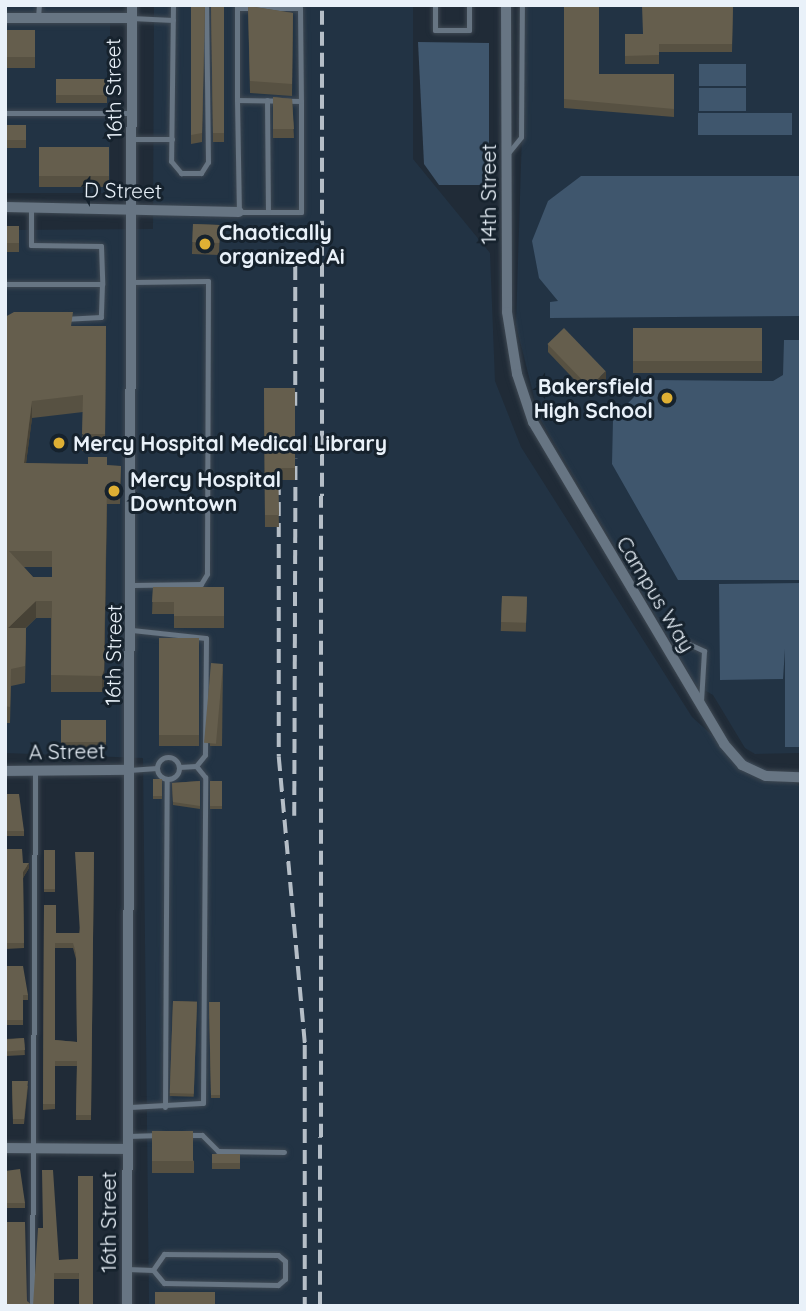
<!DOCTYPE html>
<style>
body{margin:0}
#map{position:relative;width:806px;height:1311px;overflow:hidden;background:#202b37;font-family:Quicksand,sans-serif}
div>[style]{position:absolute}
[style*='--x']{left:calc(var(--x)*1px);top:calc(var(--y)*1px);width:calc(var(--w)*1px);rotate:calc(var(--a)*1deg)}
.built>*{inset:0;background:#234;transform-origin:0 0}
.green>*{inset:0;background:#3f566d;transform-origin:0 0}
.roads{filter:drop-shadow(0 0 2px #3f4953) drop-shadow(0 0 2px #3f4953)}
.service>*{height:5px;margin:-2.5px;padding:0 2.5px;transform-origin:2.5px;border-radius:2.5px;background:#677583}
.service>.ring{margin:-2.5px;padding:0;box-sizing:content-box;background:none;border:5px solid #677583;border-radius:50%}
.minor>*{height:10px;margin:-5px;padding:0 5px;transform-origin:5px;border-radius:5px;background:#677583}
.rail>*{height:3.5px;margin-top:-1.75px;transform-origin:0;background:repeating-linear-gradient(90deg,#b5bec7 0 14px,transparent 0 21px)}
.wall>*{inset:0;background:#575142;transform-origin:0 0}
.shaded-wall>*{inset:0;background:#474236}
.building>*{inset:0;background:#655e4d;transform-origin:0 0}
.dots>*{width:19px;height:19px;translate:-50% -50%;box-sizing:border-box;border:4px solid #16222d;border-radius:50%}
span{translate:-50% -50%;white-space:nowrap;text-align:center;line-height:1.15;-webkit-text-stroke:6px #16222d;paint-order:stroke}
.street-label{font-size:21px;color:#e9f1f9}
.poi-label{font-size:21px;color:#e9f1f9;font-weight:700}
.left{translate:0 -50%;text-align:left}
.right{translate:-100% -50%;text-align:right}
.frame{position:absolute;inset:0;border:7px solid #e9f1f9;pointer-events:none}
</style>
<div id="map">
<div class="built">
<i style="left:5px;top:5px;width:105px;height:188px"></i>
<i style="clip-path:polygon(154px 5px,413px 5px,413px 159px,490px 253px,495px 381px,521px 447px,692px 717px,732px 753px,801px 786px,801px 1306px,149px 1306px,143px 758px,5px 753px,5px 230px,153px 229px)"></i>
<i style="clip-path:polygon(526px 5px,801px 5px,801px 753px,755px 754px,745px 748px,713px 695px,696px 685px,539px 417px,516px 325px)"></i>
</div>
<div class="green">
<i style="clip-path:polygon(418px 42px,489px 43px,489px 185px,439px 185px,424px 164px)"></i>
<i style="left:699px;top:64px;width:47px;height:22px"></i>
<i style="left:746px;top:88px;width:23px;height:47px;rotate:90deg"></i>
<i style="left:698px;top:113px;width:94px;height:22px"></i>
<i style="clip-path:polygon(581px 176px,801px 176px,801px 316px,550px 318px,550px 302px,558px 301px,539px 278px,532px 241px,548px 201px)"></i>
<i style="clip-path:polygon(784px 340px,801px 340px,801px 580px,678px 580px,612px 464px,613px 419px,650px 380px,773px 381px,783px 375px)"></i>
<i style="clip-path:polygon(801px 583px,801px 747px,785px 747px,785px 649px,783px 679px,720px 680px,719px 584px)"></i>
</div>
<div class="roads">
<div class="service">
<i style="--x:173;--y:5;--w:156;--a:90.7"></i>
<i style="--x:171;--y:161;--w:16;--a:50"></i>
<i style="--x:181;--y:173;--w:20;--a:0"></i>
<i style="--x:201;--y:173;--w:13;--a:-58"></i>
<i style="--x:208;--y:162;--w:157;--a:-90.7"></i>
<i style="--x:237;--y:5;--w:95;--a:90"></i>
<i style="--x:237;--y:100;--w:112;--a:89"></i>
<i style="--x:239;--y:212;--w:62;--a:0"></i>
<i style="--x:301;--y:212;--w:111;--a:-90"></i>
<i style="--x:301;--y:101;--w:64;--a:-179.1"></i>
<i style="--x:435;--y:5;--w:25;--a:90"></i>
<i style="--x:435;--y:30;--w:34;--a:0"></i>
<i style="--x:469;--y:30;--w:25;--a:-90"></i>
<i style="--x:237;--y:8;--w:63;--a:0"></i>
<i style="--x:300;--y:8;--w:93;--a:89.4"></i>
<i style="--x:38;--y:18;--w:13;--a:-86"></i>
<i style="--x:131;--y:18;--w:42;--a:2.7"></i>
<i style="--x:267;--y:100;--w:112;--a:89.5"></i>
<i style="--x:5;--y:113;--w:128;--a:0"></i>
<i style="--x:133;--y:139;--w:39;--a:0"></i>
<i style="--x:509;--y:152;--w:19;--a:-51"></i>
<i style="--x:521;--y:137;--w:132;--a:-89.6"></i>
<i style="--x:31;--y:208;--w:37;--a:90"></i>
<i style="--x:31;--y:245;--w:70;--a:0.8"></i>
<i style="--x:101;--y:246;--w:38;--a:88"></i>
<i style="--x:133;--y:282;--w:75;--a:-0.8"></i>
<i style="--x:208;--y:281;--w:293;--a:90.2"></i>
<i style="--x:207;--y:574;--w:12;--a:121"></i>
<i style="--x:201;--y:584;--w:68;--a:179.2"></i>
<i style="--x:5;--y:284;--w:97;--a:0"></i>
<i style="--x:102;--y:284;--w:33;--a:92"></i>
<i style="--x:101;--y:317;--w:33;--a:177"></i>
<i style="--x:132;--y:630;--w:74;--a:6.2"></i>
<i style="--x:206;--y:638;--w:117;--a:90.5"></i>
<i style="--x:205;--y:755;--w:14;--a:129"></i>
<i style="--x:668;--y:651;--w:21;--a:-23"></i>
<i style="--x:687;--y:643;--w:19;--a:25"></i>
<i style="--x:704;--y:651;--w:50;--a:93.4"></i>
<i class="ring" style="left:157px;top:757px;width:17px;height:17px"></i>
<i style="--x:129;--y:770;--w:28;--a:-4"></i>
<i style="--x:128;--y:1107;--w:75;--a:-3.1"></i>
<i style="--x:203;--y:1103;--w:326;--a:-89.6"></i>
<i style="--x:205;--y:777;--w:14;--a:-129"></i>
<i style="--x:196;--y:766;--w:17;--a:177"></i>
<i style="--x:165;--y:1107;--w:328;--a:-89.7"></i>
<i style="--x:187;--y:1135;--w:15;--a:0"></i>
<i style="--x:202;--y:1135;--w:23;--a:45"></i>
<i style="--x:218;--y:1151;--w:66;--a:0.9"></i>
<i style="--x:128;--y:1136;--w:32;--a:-2"></i>
<i style="--x:127;--y:1269;--w:26;--a:2"></i>
<i style="--x:153;--y:1270;--w:17;--a:50"></i>
<i style="--x:164;--y:1283;--w:114;--a:1"></i>
<i style="--x:278;--y:1285;--w:9;--a:-41"></i>
<i style="--x:285;--y:1279;--w:18;--a:-90"></i>
<i style="--x:285;--y:1261;--w:9;--a:-139"></i>
<i style="--x:278;--y:1255;--w:114;--a:-179.5"></i>
<i style="--x:164;--y:1254;--w:19;--a:125"></i>
<i style="--x:32;--y:1306;--w:535;--a:-89.68"></i>
</div>
<div class="minor">
<i style="--x:506;--y:5;--w:307;--a:89.8"></i>
<i style="--x:507;--y:312;--w:63;--a:80.8"></i>
<i style="--x:517;--y:374;--w:51;--a:71.6"></i>
<i style="--x:533;--y:422;--w:374;--a:59.3"></i>
<i style="--x:724;--y:744;--w:28;--a:49"></i>
<i style="--x:742;--y:765;--w:26;--a:25"></i>
<i style="--x:766;--y:776;--w:35;--a:2"></i>
<i style="--x:5;--y:18;--w:126;--a:0"></i>
<i style="--x:5;--y:207;--w:234;--a:1.2"></i>
<i style="--x:5;--y:771;--w:124;--a:-0.5"></i>
<i style="--x:5;--y:1148;--w:123;--a:0.5"></i>
<i style="--x:127;--y:1306;--w:1301;--a:-89.78"></i>
</div>
</div>
<div class="rail">
<i style="--x:295;--y:406;--w:143;--a:-90"></i>
<i style="--x:279;--y:460;--w:297;--a:90"></i>
<i style="--x:279;--y:757;--w:289;--a:84.8"></i>
<i style="--x:305;--y:1045;--w:261;--a:90"></i>
<i style="--x:294;--y:816;--w:357;--a:-89.8"></i>
<i style="--x:320;--y:1306;--w:1301;--a:-89.91"></i>
</div>
<div class="wall">
<i style="clip-path:polygon(191px 5px,205px 5px,202px 142px,191px 144px)"></i>
<i style="clip-path:polygon(211px 5px,224px 5px,224px 142px,213px 142px)"></i>
<i style="clip-path:polygon(733px 5px,732px 52px,659px 52px,659px 64px,625px 64px,625px 34px,643px 34px)"></i>
<i style="clip-path:polygon(248px 6px,293px 13px,292px 96px,250px 93px)"></i>
<i style="clip-path:polygon(564px 7px,599px 74px,674px 74px,674px 117px,564px 108px)"></i>
<i style="left:5px;top:30px;width:30px;height:38px"></i>
<i style="left:56px;top:79px;width:51px;height:24px"></i>
<i style="clip-path:polygon(273px 97px,292px 99px,294px 138px,273px 138px)"></i>
<i style="left:5px;top:125px;width:21px;height:23px"></i>
<i style="left:39px;top:147px;width:70px;height:40px"></i>
<i style="left:193px;top:224px;width:27px;height:30px;rotate:2deg"></i>
<i style="clip-path:polygon(5px 226px,19px 226px,19px 252px,6px 252px,6px 267px)"></i>
<i style="clip-path:polygon(evenodd,5px 317px,73px 326px,106px 326px,105px 451px,82px 451px,83px 412px,32px 418px,26px 463px,121px 466px,120px 504px,107px 504px,104px 687px,102px 692px,51px 692px,51px 618px,36px 618px,26px 628px,26px 644px,25px 683px,11px 686px,10px 723px,5px 723px,5px 317px,24px 567px,52px 567px,52px 577px,33px 577px,24px 567px)"></i>
<i style="left:633px;top:328px;width:129px;height:45px"></i>
<i style="clip-path:polygon(548px 344px,606px 380px,590px 396px,548px 352px)"></i>
<i style="clip-path:polygon(264px 388px,295px 388px,295px 480px,278px 480px,279px 527px,265px 527px)"></i>
<i style="clip-path:polygon(153px 587px,224px 587px,224px 628px,174px 628px,174px 614px,152px 614px)"></i>
<i style="left:502px;top:596px;width:25px;height:35px;rotate:2deg"></i>
<i style="left:159px;top:638px;width:40px;height:108px"></i>
<i style="clip-path:polygon(223px 664px,222px 746px,210px 746px,210px 743px)"></i>
<i style="left:61px;top:720px;width:45px;height:31px"></i>
<i style="left:153px;top:779px;width:9px;height:20px"></i>
<i style="clip-path:polygon(200px 781px,200px 809px,173px 805px,172px 783px)"></i>
<i style="left:210px;top:781px;width:12px;height:28px"></i>
<i style="clip-path:polygon(5px 794px,24px 831px,24px 836px,5px 836px)"></i>
<i style="clip-path:polygon(5px 849px,29px 868px,23px 878px,24px 948px,5px 949px)"></i>
<i style="left:44px;top:850px;width:11px;height:42px"></i>
<i style="clip-path:polygon(evenodd,94px 852px,91px 1120px,76px 1120px,77px 1066px,55px 1066px,55px 1109px,43px 1110px,44px 905px,56px 933px,79px 933px,94px 852px,55px 948px,73px 948px,76px 959px,77px 1042px,55px 1040px,55px 948px)"></i>
<i style="clip-path:polygon(5px 966px,28px 995px,28px 1000px,23px 1000px,23px 1025px,5px 1025px)"></i>
<i style="left:173px;top:1001px;width:24px;height:95px;rotate:2deg"></i>
<i style="clip-path:polygon(209px 1002px,220px 1002px,220px 1098px,211px 1098px)"></i>
<i style="left:24px;top:1038px;width:17px;height:19px;rotate:87deg"></i>
<i style="clip-path:polygon(12px 1081px,28px 1086px,24px 1124px,13px 1124px)"></i>
<i style="clip-path:polygon(152px 1131px,194px 1161px,194px 1173px,152px 1173px)"></i>
<i style="left:212px;top:1154px;width:28px;height:15px"></i>
<i style="clip-path:polygon(5px 1171px,25px 1203px,25px 1208px,5px 1208px)"></i>
<i style="clip-path:polygon(78px 1176px,79px 1279px,54px 1279px,33px 1306px,59px 1260px,78px 1259px)"></i>
</div>
<div class="shaded-wall">
<i style="clip-path:polygon(606px 371px,606px 380px,590px 396px,590px 387px)"></i>
<i style="clip-path:polygon(32px 401px,32px 418px,24px 479px,24px 463px)"></i>
<i style="clip-path:polygon(107px 487px,104px 687px,102px 692px,102px 676px)"></i>
<i style="clip-path:polygon(36px 601px,36px 618px,8px 644px,8px 628px)"></i>
<i style="clip-path:polygon(29px 863px,29px 868px,23px 878px,23px 872px)"></i>
</div>
<div class="building">
<i style="clip-path:polygon(191px 5px,205px 5px,202px 133px,191px 135px)"></i>
<i style="clip-path:polygon(211px 5px,224px 5px,224px 133px,213px 133px)"></i>
<i style="clip-path:polygon(642px 5px,733px 5px,732px 44px,659px 44px,659px 55px,625px 56px,625px 34px,643px 34px)"></i>
<i style="clip-path:polygon(248px 6px,293px 13px,292px 84px,250px 81px)"></i>
<i style="clip-path:polygon(564px 7px,599px 7px,599px 74px,674px 74px,674px 109px,564px 99px)"></i>
<i style="left:5px;top:30px;width:30px;height:27px"></i>
<i style="left:56px;top:79px;width:51px;height:16px"></i>
<i style="clip-path:polygon(273px 97px,292px 99px,294px 129px,273px 129px)"></i>
<i style="left:5px;top:125px;width:21px;height:15px"></i>
<i style="left:39px;top:147px;width:70px;height:29px"></i>
<i style="left:193px;top:224px;width:27px;height:18px;rotate:2deg"></i>
<i style="clip-path:polygon(5px 226px,19px 226px,19px 243px,6px 243px,6px 258px)"></i>
<i style="clip-path:polygon(evenodd,14px 312px,73px 312px,71px 326px,106px 326px,105px 434px,82px 434px,83px 395px,32px 401px,24px 463px,88px 464px,88px 457px,107px 457px,107px 465px,121px 466px,120px 487px,107px 487px,104px 670px,102px 676px,51px 675px,52px 601px,36px 601px,8px 628px,26px 628px,25px 666px,11px 669px,10px 707px,5px 706px,5px 317px,14px 312px,9px 551px,52px 551px,52px 577px,33px 577px,9px 551px)"></i>
<i style="left:564px;top:328px;width:60px;height:23px;rotate:46deg"></i>
<i style="left:633px;top:328px;width:129px;height:33px"></i>
<i style="clip-path:polygon(264px 388px,295px 388px,295px 468px,278px 468px,279px 515px,265px 515px)"></i>
<i style="clip-path:polygon(153px 587px,224px 587px,224px 616px,174px 616px,174px 602px,152px 602px)"></i>
<i style="left:502px;top:596px;width:25px;height:26px;rotate:2deg"></i>
<i style="left:159px;top:638px;width:40px;height:97px"></i>
<i style="left:211px;top:663px;width:12px;height:80px;rotate:5deg"></i>
<i style="left:61px;top:720px;width:45px;height:22px"></i>
<i style="left:153px;top:779px;width:9px;height:17px"></i>
<i style="clip-path:polygon(200px 781px,200px 806px,173px 802px,172px 783px)"></i>
<i style="left:210px;top:781px;width:12px;height:25px"></i>
<i style="clip-path:polygon(5px 794px,19px 794px,24px 831px,5px 831px)"></i>
<i style="clip-path:polygon(5px 849px,22px 849px,23px 863px,29px 863px,23px 872px,24px 943px,5px 943px)"></i>
<i style="left:44px;top:850px;width:11px;height:39px"></i>
<i style="clip-path:polygon(evenodd,75px 852px,94px 852px,91px 1115px,76px 1115px,77px 1061px,55px 1061px,55px 1104px,43px 1104px,44px 905px,56px 905px,56px 933px,80px 933px,75px 852px,55px 943px,73px 943px,76px 953px,77px 1042px,55px 1040px,55px 943px)"></i>
<i style="clip-path:polygon(5px 966px,23px 966px,28px 995px,23px 995px,23px 1020px,5px 1020px)"></i>
<i style="left:173px;top:1001px;width:24px;height:92px;rotate:2deg"></i>
<i style="clip-path:polygon(209px 1002px,220px 1002px,220px 1095px,211px 1095px)"></i>
<i style="left:24px;top:1038px;width:12px;height:19px;rotate:85deg"></i>
<i style="clip-path:polygon(12px 1081px,28px 1081px,24px 1119px,13px 1119px)"></i>
<i style="left:152px;top:1131px;width:41px;height:30px"></i>
<i style="left:212px;top:1154px;width:28px;height:9px"></i>
<i style="clip-path:polygon(20px 1169px,25px 1203px,5px 1203px,5px 1171px)"></i>
<i style="clip-path:polygon(42px 1170px,53px 1170px,59px 1260px,78px 1259px,78px 1176px,93px 1176px,93px 1306px,79px 1306px,79px 1273px,54px 1273px,54px 1306px,33px 1306px,38px 1228px,43px 1228px)"></i>
<i style="clip-path:polygon(5px 1222px,25px 1222px,27px 1301px,33px 1306px,5px 1306px)"></i>
<i style="left:155px;top:1292px;width:60px;height:14px"></i>
</div>
<div class="dots">
<i style="left:205px;top:244px;background:#dfb034"></i>
<i style="left:667px;top:398px;background:#dfb034"></i>
<i style="left:59px;top:443px;background:#dfb034"></i>
<i style="left:114px;top:491px;background:#dfb034"></i>
</div>
<div class="street-label">
<span style="left:113px;top:89px;rotate:-91deg">16th Street</span>
<span style="left:123px;top:190px;rotate:1deg">D Street</span>
<span style="left:488px;top:194px;rotate:-90deg">14th Street</span>
<span style="left:656px;top:594px;rotate:59deg">Campus Way</span>
<span style="left:113px;top:655px;rotate:-89deg">16th Street</span>
<span style="left:67px;top:751px;rotate:-1deg">A Street</span>
<span style="left:108px;top:1222px;rotate:-90deg">16th Street</span>
</div>
<div class="poi-label">
<span class="left" style="left:219px;top:244px">Chaotically<br>organized Ai</span>
<span class="right" style="left:653px;top:398px">Bakersfield<br>High School</span>
<span class="left" style="left:73px;top:443px">Mercy Hospital Medical Library</span>
<span class="left" style="left:130px;top:491px">Mercy Hospital<br>Downtown</span>
</div>
<div class="frame"></div>
</div>
